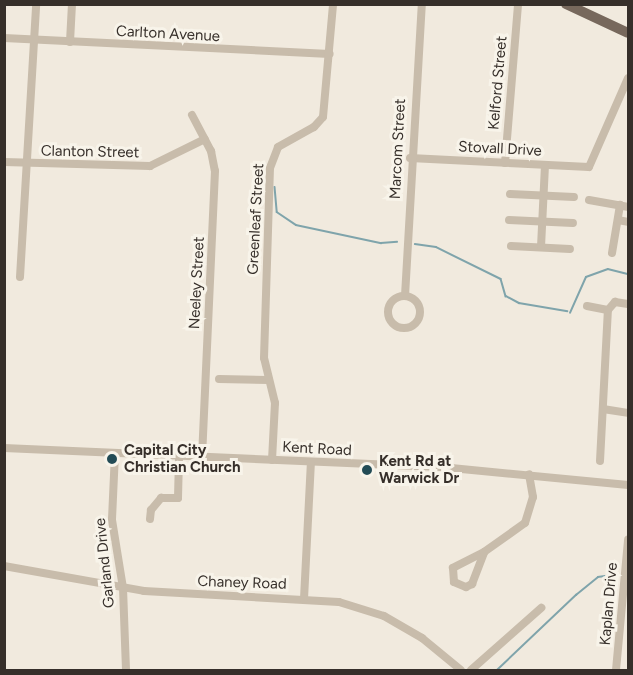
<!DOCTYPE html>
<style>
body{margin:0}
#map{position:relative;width:633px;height:675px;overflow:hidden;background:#f1eade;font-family:Figtree,sans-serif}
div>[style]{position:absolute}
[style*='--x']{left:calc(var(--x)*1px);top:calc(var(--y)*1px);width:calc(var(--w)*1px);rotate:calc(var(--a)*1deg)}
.stream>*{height:1.5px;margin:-0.75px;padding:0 0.75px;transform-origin:0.75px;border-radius:0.75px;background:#7fa4ab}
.minor>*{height:8px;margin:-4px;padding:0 4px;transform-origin:4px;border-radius:4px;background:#c8bcab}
.minor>.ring{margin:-4px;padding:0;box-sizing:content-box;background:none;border:8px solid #c8bcab;border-radius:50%}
.major>*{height:10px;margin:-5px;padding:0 5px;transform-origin:5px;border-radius:5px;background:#77685c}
.dots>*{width:16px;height:16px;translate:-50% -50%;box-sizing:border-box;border:3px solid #f8f4ea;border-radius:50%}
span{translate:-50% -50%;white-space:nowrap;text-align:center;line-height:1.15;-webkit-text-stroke:6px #f8f4ea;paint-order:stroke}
.street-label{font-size:15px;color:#362f2a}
.poi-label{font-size:15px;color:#362f2a;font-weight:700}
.left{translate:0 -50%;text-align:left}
.frame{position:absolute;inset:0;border:6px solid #362f2a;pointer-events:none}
</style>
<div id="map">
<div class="stream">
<i style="--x:275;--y:187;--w:25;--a:85"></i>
<i style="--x:277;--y:212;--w:23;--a:34"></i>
<i style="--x:296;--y:225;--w:87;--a:12"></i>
<i style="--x:381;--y:243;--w:16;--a:-4"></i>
<i style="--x:415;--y:244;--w:21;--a:8"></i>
<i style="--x:436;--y:247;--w:72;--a:26.2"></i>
<i style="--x:501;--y:279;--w:18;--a:74"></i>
<i style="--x:506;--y:296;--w:15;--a:28"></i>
<i style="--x:519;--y:303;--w:49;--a:9.5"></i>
<i style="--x:570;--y:313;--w:39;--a:-66"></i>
<i style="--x:586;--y:277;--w:23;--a:-20"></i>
<i style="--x:608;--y:269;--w:21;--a:14"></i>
<i style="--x:497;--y:670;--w:109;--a:-43.5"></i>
<i style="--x:576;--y:595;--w:28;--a:-39"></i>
<i style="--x:598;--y:577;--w:14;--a:-8"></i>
</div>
<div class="minor">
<i style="--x:4;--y:38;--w:326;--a:2.8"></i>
<i style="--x:70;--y:42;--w:38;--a:-87"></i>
<i style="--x:192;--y:115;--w:41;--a:62.2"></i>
<i style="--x:211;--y:151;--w:20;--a:79"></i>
<i style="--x:215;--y:171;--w:286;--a:92.6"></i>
<i style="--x:410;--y:158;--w:179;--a:2.9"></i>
<i style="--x:589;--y:167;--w:97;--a:-66.3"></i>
<i style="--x:4;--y:162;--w:146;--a:1.6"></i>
<i style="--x:150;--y:166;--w:61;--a:-26.1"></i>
<i style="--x:505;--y:163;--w:160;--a:-85.3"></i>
<i style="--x:510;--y:194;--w:64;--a:2.7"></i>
<i style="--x:589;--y:200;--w:40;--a:10"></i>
<i style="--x:509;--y:220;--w:64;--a:2.7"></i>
<i style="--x:618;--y:220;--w:10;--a:11"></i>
<i style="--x:511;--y:246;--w:59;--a:2.9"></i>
<i style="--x:541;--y:247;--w:82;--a:-87.2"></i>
<i style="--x:612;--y:253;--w:49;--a:-80.5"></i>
<i style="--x:20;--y:277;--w:273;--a:-86.6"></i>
<i style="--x:405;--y:296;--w:292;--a:-86.7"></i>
<i class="ring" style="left:388px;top:296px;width:24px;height:24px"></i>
<i style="--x:587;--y:306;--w:21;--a:11"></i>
<i style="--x:608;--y:310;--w:11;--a:-49"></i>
<i style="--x:615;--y:302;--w:13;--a:9"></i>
<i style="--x:219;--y:379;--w:49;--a:1.2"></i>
<i style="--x:603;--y:409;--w:25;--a:9"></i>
<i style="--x:4;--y:448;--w:437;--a:2.5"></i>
<i style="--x:441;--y:467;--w:188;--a:5.5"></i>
<i style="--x:115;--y:453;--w:67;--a:92.6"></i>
<i style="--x:112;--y:520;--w:69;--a:80.8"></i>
<i style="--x:123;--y:588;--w:82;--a:87.9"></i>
<i style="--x:272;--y:460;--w:57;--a:-87"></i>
<i style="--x:275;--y:403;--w:46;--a:-103.7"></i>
<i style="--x:264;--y:358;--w:190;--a:-88.2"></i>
<i style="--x:270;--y:168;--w:22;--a:-69"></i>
<i style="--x:278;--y:147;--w:41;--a:-29.1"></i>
<i style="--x:314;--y:127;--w:13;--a:-48"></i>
<i style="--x:323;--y:117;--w:113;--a:-84.9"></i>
<i style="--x:600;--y:461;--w:151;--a:-87"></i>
<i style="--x:150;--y:519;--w:9;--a:-84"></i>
<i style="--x:151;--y:510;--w:16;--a:-50"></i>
<i style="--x:161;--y:498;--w:17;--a:0"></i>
<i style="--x:178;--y:498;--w:42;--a:-88.6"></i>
<i style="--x:484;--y:552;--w:35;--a:153"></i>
<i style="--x:453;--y:568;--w:14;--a:86"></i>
<i style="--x:454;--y:582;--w:13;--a:23"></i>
<i style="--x:466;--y:587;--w:7;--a:-27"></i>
<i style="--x:472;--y:584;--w:34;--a:-69"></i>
<i style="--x:484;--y:552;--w:50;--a:-35.3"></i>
<i style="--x:525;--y:523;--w:27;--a:-73"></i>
<i style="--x:533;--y:497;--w:23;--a:-100"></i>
<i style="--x:4;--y:566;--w:142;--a:10.1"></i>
<i style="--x:144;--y:591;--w:195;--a:3.2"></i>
<i style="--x:339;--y:602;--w:47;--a:17.3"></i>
<i style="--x:384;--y:616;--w:44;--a:30.1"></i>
<i style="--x:422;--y:638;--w:50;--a:39.4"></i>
<i style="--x:304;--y:599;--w:137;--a:-87.1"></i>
<i style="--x:471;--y:670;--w:94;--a:-41.5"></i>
<i style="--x:616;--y:670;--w:131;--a:-84.7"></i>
</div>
<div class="major">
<i style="--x:566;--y:4;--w:68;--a:25.1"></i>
</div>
<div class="dots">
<i style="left:112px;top:459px;background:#224b55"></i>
<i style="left:367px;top:470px;background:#224b55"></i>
</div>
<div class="street-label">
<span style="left:168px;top:34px;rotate:3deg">Carlton Avenue</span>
<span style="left:498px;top:83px;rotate:-85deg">Kelford Street</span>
<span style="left:398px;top:149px;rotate:-87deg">Marcom Street</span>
<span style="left:500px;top:149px;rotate:3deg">Stovall Drive</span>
<span style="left:90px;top:152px;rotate:1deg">Clanton Street</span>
<span style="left:256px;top:219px;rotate:-87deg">Greenleaf Street</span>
<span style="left:197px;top:283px;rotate:-87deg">Neeley Street</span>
<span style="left:317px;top:449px;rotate:3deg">Kent Road</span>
<span style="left:105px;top:563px;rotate:-96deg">Garland Drive</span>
<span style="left:242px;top:583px;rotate:2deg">Chaney Road</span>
<span style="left:609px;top:604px;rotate:-85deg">Kaplan Drive</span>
</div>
<div class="poi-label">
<span class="left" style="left:124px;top:459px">Capital City<br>Christian Church</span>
<span class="left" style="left:379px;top:470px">Kent Rd at<br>Warwick Dr</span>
</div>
<div class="frame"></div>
</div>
